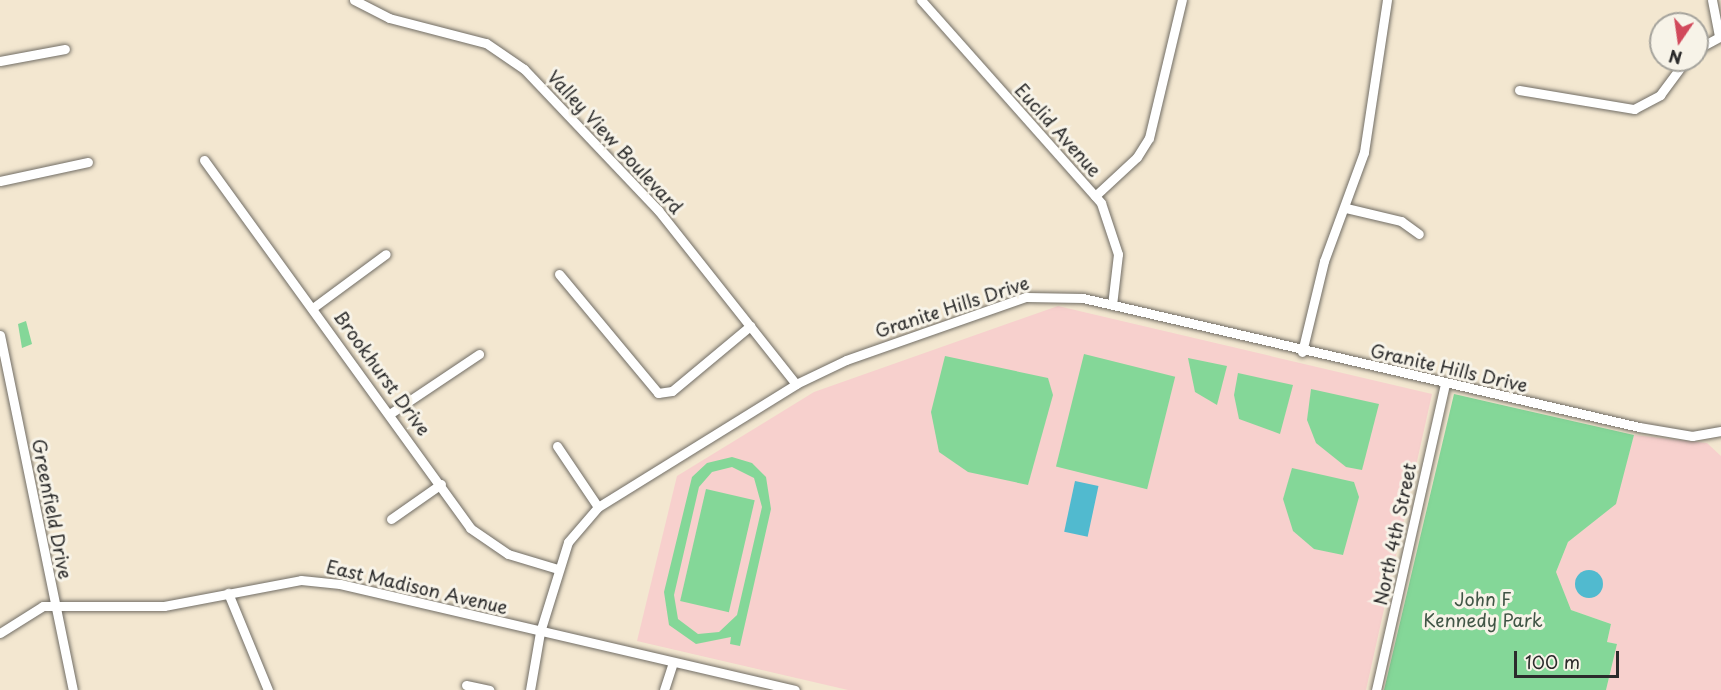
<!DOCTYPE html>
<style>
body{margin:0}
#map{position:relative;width:1721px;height:690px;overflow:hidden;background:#f3e7d0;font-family:"Playpen Sans",sans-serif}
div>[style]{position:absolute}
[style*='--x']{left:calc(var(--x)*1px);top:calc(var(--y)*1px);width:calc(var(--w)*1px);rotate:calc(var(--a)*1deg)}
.built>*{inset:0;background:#f7d0cd}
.green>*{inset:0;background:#84d798;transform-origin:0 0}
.water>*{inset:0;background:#51bacf;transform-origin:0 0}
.round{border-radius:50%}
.roads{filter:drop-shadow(0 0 2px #716d65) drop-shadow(0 0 2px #716d65)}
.minor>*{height:9px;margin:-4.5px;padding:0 4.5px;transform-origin:4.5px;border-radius:4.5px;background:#fff}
span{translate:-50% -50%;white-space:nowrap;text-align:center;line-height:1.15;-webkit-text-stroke:6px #f7f3e8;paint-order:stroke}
.street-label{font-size:18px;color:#2b2b2b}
.park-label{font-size:18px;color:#415646}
.north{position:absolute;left:1649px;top:12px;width:60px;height:60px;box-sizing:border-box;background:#f7f3e8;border:2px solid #a5a39c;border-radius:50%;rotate:193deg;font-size:16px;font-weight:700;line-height:24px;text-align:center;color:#2b2b2b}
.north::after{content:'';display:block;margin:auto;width:21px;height:27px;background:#d1495b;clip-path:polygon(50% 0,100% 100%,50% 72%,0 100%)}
.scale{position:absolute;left:1514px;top:651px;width:105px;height:27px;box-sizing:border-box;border:3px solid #2b2b2b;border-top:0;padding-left:8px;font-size:18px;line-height:21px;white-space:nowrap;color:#2b2b2b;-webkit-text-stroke:4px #f7f3e8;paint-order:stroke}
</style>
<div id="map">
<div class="built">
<i style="clip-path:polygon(1058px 306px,1432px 394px,1366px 690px,848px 690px,637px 641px,677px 476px,814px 392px)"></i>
<i style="clip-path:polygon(1634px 435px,1707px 443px,1721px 456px,1721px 690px,1606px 690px,1617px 644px,1607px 642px,1611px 624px,1571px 610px,1557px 585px,1556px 572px,1568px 542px,1615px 504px)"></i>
</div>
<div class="green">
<i style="clip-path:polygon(26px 321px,32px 344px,22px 348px,18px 324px)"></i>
<i style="left:1084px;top:354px;width:94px;height:116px;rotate:14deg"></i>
<i style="clip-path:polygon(945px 356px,1048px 378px,1053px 395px,1028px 485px,968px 472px,939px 452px,931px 412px)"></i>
<i style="clip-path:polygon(1188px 358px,1227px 366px,1217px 405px,1195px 392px)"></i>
<i style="clip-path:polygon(1238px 373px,1293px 385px,1280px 434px,1239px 419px,1234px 395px)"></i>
<i style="clip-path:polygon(1311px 389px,1379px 404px,1362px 470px,1346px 467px,1316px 443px,1307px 420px)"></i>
<i style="clip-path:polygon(1454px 394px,1634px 435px,1616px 504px,1568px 542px,1556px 572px,1571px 610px,1611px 624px,1607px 642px,1617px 644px,1606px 690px,1384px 690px)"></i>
<i style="clip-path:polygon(evenodd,732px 457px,752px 463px,766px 477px,771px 509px,740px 646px,730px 644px,731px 637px,696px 644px,669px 625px,664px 592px,692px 477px,707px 463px,732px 457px,732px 467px,754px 478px,762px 507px,737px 615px,719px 632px,698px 634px,678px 619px,674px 595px,699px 487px,712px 472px,732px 467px)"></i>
<i style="clip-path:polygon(1292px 468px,1354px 482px,1359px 497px,1343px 555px,1314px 549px,1293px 531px,1283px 499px)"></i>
<i style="left:706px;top:489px;width:50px;height:115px;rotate:13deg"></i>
</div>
<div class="water">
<i style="left:1075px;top:481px;width:24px;height:52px;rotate:12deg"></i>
<i class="round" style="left:1575px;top:570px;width:28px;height:28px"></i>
</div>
<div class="roads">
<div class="minor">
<i style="--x:354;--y:0;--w:39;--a:27"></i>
<i style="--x:389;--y:18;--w:100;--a:14.5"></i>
<i style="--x:486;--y:43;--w:46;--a:34.4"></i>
<i style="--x:524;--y:69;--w:195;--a:46.5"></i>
<i style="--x:658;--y:210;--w:222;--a:51.6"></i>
<i style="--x:921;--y:0;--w:271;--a:48.4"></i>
<i style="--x:1101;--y:203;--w:54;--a:71.6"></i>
<i style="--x:1118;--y:254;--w:51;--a:96.7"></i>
<i style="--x:1712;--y:0;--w:37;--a:79"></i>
<i style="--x:1697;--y:49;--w:27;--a:-28"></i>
<i style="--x:0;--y:61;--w:66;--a:-10.5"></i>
<i style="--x:1519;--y:90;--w:117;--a:9.4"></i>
<i style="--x:1634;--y:109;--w:30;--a:-28"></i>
<i style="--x:1660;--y:95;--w:44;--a:-53.4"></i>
<i style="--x:204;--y:160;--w:454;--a:54.1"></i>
<i style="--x:470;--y:528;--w:46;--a:34.4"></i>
<i style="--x:508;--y:554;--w:52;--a:16.7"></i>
<i style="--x:0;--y:181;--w:90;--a:-12.2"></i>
<i style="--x:1095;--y:196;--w:57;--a:-42.9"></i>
<i style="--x:1137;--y:157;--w:22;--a:-58"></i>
<i style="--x:1149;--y:138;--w:142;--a:-76.6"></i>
<i style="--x:1346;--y:208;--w:57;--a:13.3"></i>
<i style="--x:1401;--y:221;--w:22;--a:36"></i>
<i style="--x:559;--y:274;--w:155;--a:50.2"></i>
<i style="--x:658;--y:393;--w:14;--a:-8"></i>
<i style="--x:672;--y:391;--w:102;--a:-39.8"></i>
<i style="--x:314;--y:307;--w:89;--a:-36.4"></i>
<i style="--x:0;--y:335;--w:362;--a:78.4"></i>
<i style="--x:1302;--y:352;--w:94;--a:-76.4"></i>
<i style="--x:1324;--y:261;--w:116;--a:-69.8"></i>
<i style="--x:1364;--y:152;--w:154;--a:-81.4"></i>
<i style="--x:391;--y:413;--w:106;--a:-33.8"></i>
<i style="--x:557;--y:446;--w:73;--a:56.1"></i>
<i style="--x:391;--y:519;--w:61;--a:-35"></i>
<i style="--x:228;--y:593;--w:105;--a:67.6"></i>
<i style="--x:0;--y:633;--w:51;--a:-32.1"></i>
<i style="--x:43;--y:606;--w:121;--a:0"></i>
<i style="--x:164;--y:606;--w:139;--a:-10.7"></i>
<i style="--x:301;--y:580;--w:39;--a:6"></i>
<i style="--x:340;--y:584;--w:467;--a:13.1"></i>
<i style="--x:466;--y:685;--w:24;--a:12"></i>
<i style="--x:530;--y:690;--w:59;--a:-80.2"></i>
<i style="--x:540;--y:632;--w:94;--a:-72.7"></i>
<i style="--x:568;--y:542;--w:46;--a:-49.4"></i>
<i style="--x:598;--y:507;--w:233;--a:-31.8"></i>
<i style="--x:796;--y:384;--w:55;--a:-25.6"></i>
<i style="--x:846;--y:360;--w:191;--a:-19.3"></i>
<i style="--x:1026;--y:297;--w:57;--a:1"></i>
<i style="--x:1083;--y:298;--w:571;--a:13.06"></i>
<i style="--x:1639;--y:427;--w:54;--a:9.6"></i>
<i style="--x:1692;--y:436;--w:29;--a:-10"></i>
<i style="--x:664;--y:690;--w:29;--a:-72"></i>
<i style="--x:1376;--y:690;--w:314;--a:-77.3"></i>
</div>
</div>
<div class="street-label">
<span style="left:1058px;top:130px;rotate:48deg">Euclid Avenue</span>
<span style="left:615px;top:142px;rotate:47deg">Valley View Boulevard</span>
<span style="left:952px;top:307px;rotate:-18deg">Granite Hills Drive</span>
<span style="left:1449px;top:368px;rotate:13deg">Granite Hills Drive</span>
<span style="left:382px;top:373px;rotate:54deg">Brookhurst Drive</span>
<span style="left:52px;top:509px;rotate:79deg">Greenfield Drive</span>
<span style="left:1395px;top:534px;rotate:-78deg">North 4th Street</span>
<span style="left:417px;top:587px;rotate:13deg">East Madison Avenue</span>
</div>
<div class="park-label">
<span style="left:1483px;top:610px">John F<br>Kennedy Park</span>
</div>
<div class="north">N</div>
<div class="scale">100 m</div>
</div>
